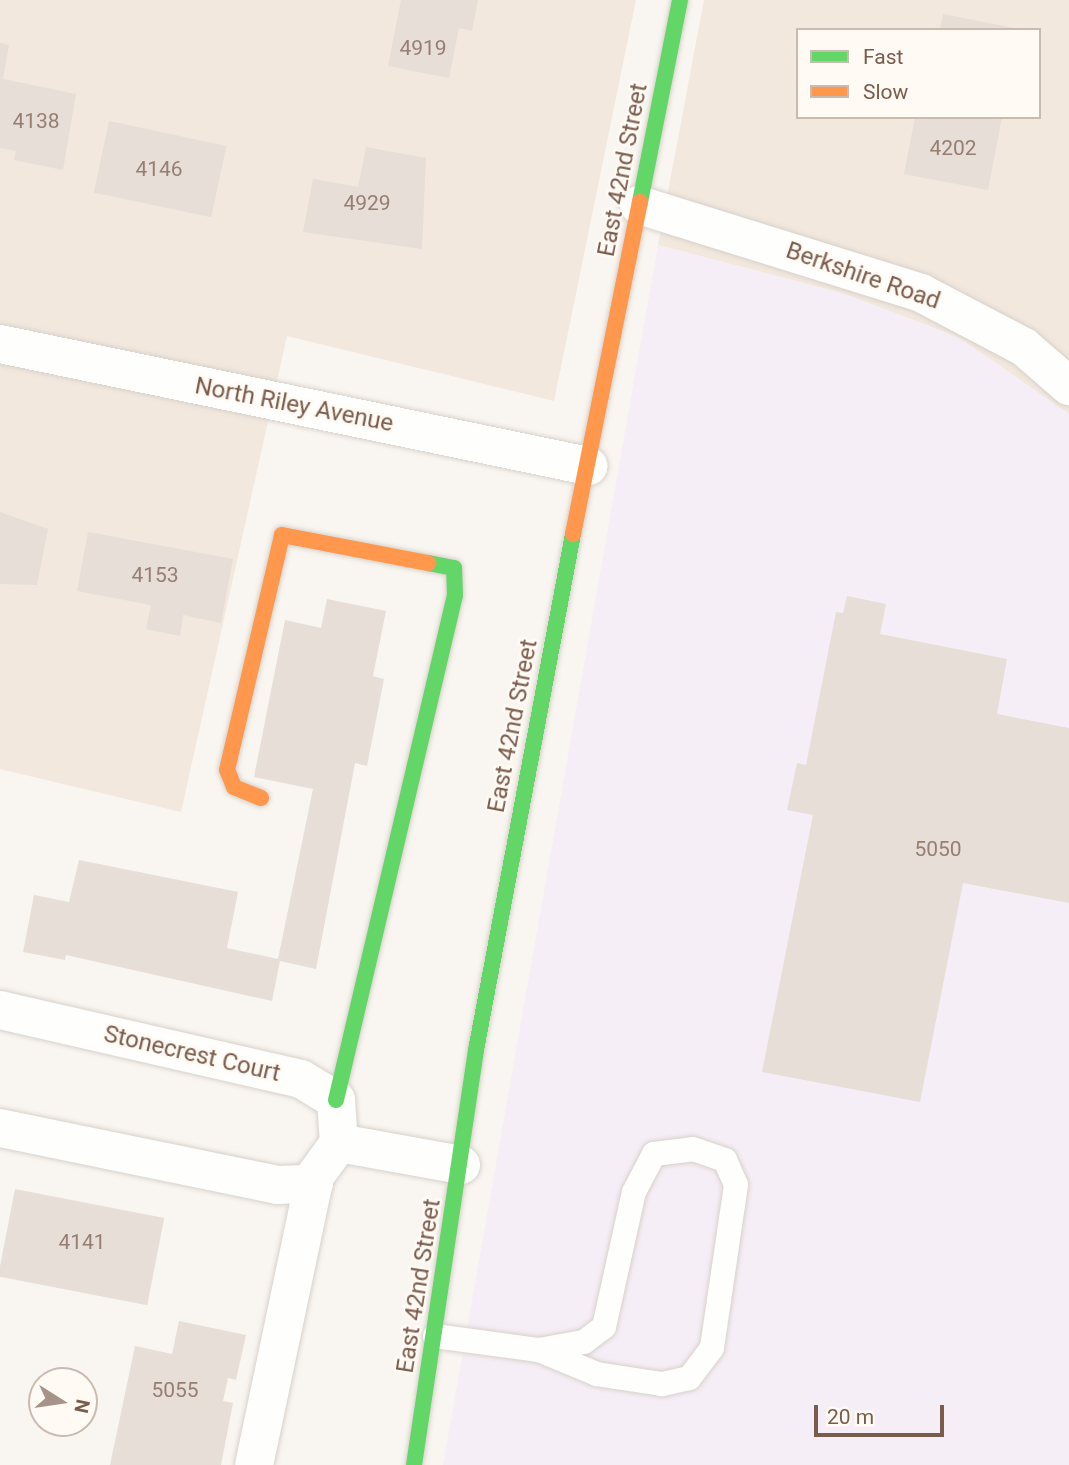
<!DOCTYPE html>
<style>
body{margin:0}
#map{position:relative;width:1069px;height:1465px;overflow:hidden;background:#f9f5f0;font-family:Roboto,sans-serif}
div>[style]{position:absolute}
[style*='--x']{left:calc(var(--x)*1px);top:calc(var(--y)*1px);width:calc(var(--w)*1px);rotate:calc(var(--a)*1deg)}
.residential>*{inset:0;background:#f2e8de}
.education>*{inset:0;background:#f6eef6}
.building>*{inset:0;background:#e6ded7;transform-origin:0 0}
.roads{filter:drop-shadow(0 0 2px #d7d1cb) drop-shadow(0 0 2px #d7d1cb)}
.lane>*{height:24px;margin:-12px;padding:0 12px;transform-origin:12px;border-radius:12px;background:#fefefd}
.street>*{height:38px;margin:-19px;padding:0 19px;transform-origin:19px;border-radius:19px;background:#fefefd}
.fast>*{height:16px;margin:-8px;padding:0 8px;transform-origin:8px;border-radius:8px;background:#63d668}
.slow>*{height:16px;margin:-8px;padding:0 8px;transform-origin:8px;border-radius:8px;background:#ff974d}
span{translate:-50% -50%;white-space:nowrap;text-align:center;line-height:1.15;-webkit-text-stroke:5px #fffaf3;paint-order:stroke}
.number-label{font-size:21px;color:#977e72}
.number-label span{-webkit-text-stroke-width:0}
.street-label{font-size:24px;color:#7a5c4d}
.legend{position:absolute;left:796px;top:28px;width:245px;height:91px;box-sizing:border-box;background:#fffaf3;border:2px solid #cabbb1;margin:0;padding:9px 12px;list-style:none;font-size:21px;color:#7a5c4d}
.legend li{display:flex;align-items:center;gap:14px;height:35px}
.legend b{width:35px;border:2px solid #cabbb1}
.north{position:absolute;left:28px;top:1367px;width:70px;height:70px;box-sizing:border-box;background:#fffaf3;border:2px solid #cabbb1;border-radius:50%;rotate:102deg;font-size:19px;font-weight:700;line-height:28px;text-align:center;color:#7a5c4d}
.north::after{content:'';display:block;margin:auto;width:24px;height:32px;background:#a69286;clip-path:polygon(50% 0,100% 100%,50% 72%,0 100%)}
.scale{position:absolute;left:814px;top:1405px;width:130px;height:32px;box-sizing:border-box;border:4px solid #7a5c4d;border-top:0;padding-left:9px;font-size:21px;line-height:24px;white-space:nowrap;color:#7a5c4d;-webkit-text-stroke:5px #fffaf3;paint-order:stroke}
</style>
<div id="map">
<div class="residential">
<i style="clip-path:polygon(0 0,636px 0,554px 401px,287px 336px,181px 812px,0 769px)"></i>
<i style="clip-path:polygon(evenodd,704px 0,1069px 0,1069px 414px,958px 337px,842px 293px,658px 245px,704px 0,798px 30px,1039px 30px,1039px 117px,798px 117px,798px 30px)"></i>
</div>
<div class="education">
<i style="clip-path:polygon(658px 245px,842px 293px,958px 337px,1069px 414px,1069px 1465px,443px 1465px)"></i>
</div>
<div class="building">
<i style="clip-path:polygon(401px 0,478px 0,472px 31px,459px 28px,449px 78px,388px 66px)"></i>
<i style="clip-path:polygon(943px 14px,1014px 28px,1014px 30px,940px 30px)"></i>
<i style="clip-path:polygon(0 43px,9px 45px,3px 79px,76px 94px,63px 170px,14px 160px,16px 151px,0 148px)"></i>
<i style="clip-path:polygon(915px 117px,1002px 117px,988px 190px,904px 174px)"></i>
<i style="left:109px;top:121px;width:120px;height:73px;rotate:12deg"></i>
<i style="clip-path:polygon(366px 147px,426px 158px,422px 249px,303px 232px,313px 179px,358px 187px)"></i>
<i style="clip-path:polygon(0 512px,48px 529px,37px 585px,0 584px)"></i>
<i style="clip-path:polygon(88px 532px,233px 559px,221px 623px,183px 615px,180px 636px,146px 629px,151px 605px,77px 591px)"></i>
<i style="clip-path:polygon(847px 596px,886px 604px,880px 634px,1007px 659px,997px 714px,1069px 728px,1069px 903px,963px 883px,920px 1102px,762px 1072px,813px 815px,787px 810px,797px 763px,806px 765px,836px 612px,843px 613px)"></i>
<i style="clip-path:polygon(327px 599px,386px 611px,373px 676px,384px 679px,367px 766px,355px 763px,316px 969px,280px 961px,272px 1001px,66px 955px,65px 960px,23px 952px,34px 895px,69px 902px,79px 860px,238px 892px,227px 948px,278px 959px,313px 789px,254px 777px,285px 620px,321px 628px)"></i>
<i style="left:15px;top:1189px;width:152px;height:89px;rotate:11deg"></i>
<i style="clip-path:polygon(179px 1321px,246px 1335px,236px 1380px,228px 1378px,223px 1401px,233px 1403px,221px 1465px,110px 1465px,135px 1346px,172px 1354px)"></i>
</div>
<div class="roads">
<div class="lane">
<i style="--x:435;--y:1336;--w:105;--a:7.7"></i>
<i style="--x:539;--y:1350;--w:46;--a:-10.1"></i>
<i style="--x:584;--y:1342;--w:25;--a:-37"></i>
<i style="--x:604;--y:1327;--w:138;--a:-77.5"></i>
<i style="--x:634;--y:1192;--w:43;--a:-62.2"></i>
<i style="--x:654;--y:1154;--w:39;--a:-7"></i>
<i style="--x:693;--y:1149;--w:34;--a:19"></i>
<i style="--x:725;--y:1160;--w:27;--a:66"></i>
<i style="--x:736;--y:1185;--w:165;--a:98.4"></i>
<i style="--x:712;--y:1348;--w:38;--a:127"></i>
<i style="--x:689;--y:1378;--w:28;--a:167"></i>
<i style="--x:662;--y:1384;--w:66;--a:-171.3"></i>
<i style="--x:597;--y:1374;--w:63;--a:-157.5"></i>
</div>
<div class="street">
<i style="--x:639;--y:205;--w:295;--a:17.3"></i>
<i style="--x:921;--y:293;--w:116;--a:27.7"></i>
<i style="--x:1024;--y:347;--w:60;--a:40.9"></i>
<i style="--x:0;--y:344;--w:601;--a:11.72"></i>
<i style="--x:0;--y:1010;--w:309;--a:12.9"></i>
<i style="--x:301;--y:1079;--w:41;--a:31"></i>
<i style="--x:336;--y:1100;--w:43;--a:86"></i>
<i style="--x:339;--y:1143;--w:41;--a:126"></i>
<i style="--x:315;--y:1176;--w:295;--a:101.9"></i>
<i style="--x:0;--y:1128;--w:283;--a:11.6"></i>
<i style="--x:277;--y:1185;--w:37;--a:-2"></i>
<i style="--x:339;--y:1143;--w:124;--a:10.2"></i>
</div>
<div class="fast">
<i style="--x:640;--y:202;--w:206;--a:-78.8"></i>
<i style="--x:336;--y:1100;--w:519;--a:-76.74"></i>
<i style="--x:455;--y:595;--w:27;--a:-92"></i>
<i style="--x:454;--y:568;--w:26;--a:-169"></i>
<i style="--x:414;--y:1465;--w:420;--a:-81.5"></i>
<i style="--x:476;--y:1050;--w:525;--a:-79.35"></i>
</div>
<div class="slow">
<i style="--x:573;--y:534;--w:339;--a:-78.6"></i>
<i style="--x:261;--y:798;--w:29;--a:-158"></i>
<i style="--x:234;--y:787;--w:18;--a:-112"></i>
<i style="--x:227;--y:770;--w:241;--a:-76.8"></i>
<i style="--x:282;--y:535;--w:149;--a:10.9"></i>
</div>
</div>
<div class="number-label">
<span style="left:423px;top:48px">4919</span>
<span style="left:36px;top:121px">4138</span>
<span style="left:953px;top:148px">4202</span>
<span style="left:159px;top:169px">4146</span>
<span style="left:367px;top:203px">4929</span>
<span style="left:155px;top:575px">4153</span>
<span style="left:938px;top:849px">5050</span>
<span style="left:82px;top:1242px">4141</span>
<span style="left:175px;top:1390px">5055</span>
</div>
<div class="street-label">
<span style="left:623px;top:170px;rotate:-79deg">East 42nd Street</span>
<span style="left:863px;top:276px;rotate:19deg">Berkshire Road</span>
<span style="left:294px;top:405px;rotate:11deg">North Riley Avenue</span>
<span style="left:513px;top:726px;rotate:-79deg">East 42nd Street</span>
<span style="left:192px;top:1054px;rotate:13deg">Stonecrest Court</span>
<span style="left:419px;top:1286px;rotate:-81deg">East 42nd Street</span>
</div>
<ul class="legend">
<li><b style="height:9px;background:#63d668"></b>Fast</li>
<li><b style="height:9px;background:#ff974d"></b>Slow</li>
</ul>
<div class="north">N</div>
<div class="scale">20 m</div>
</div>
